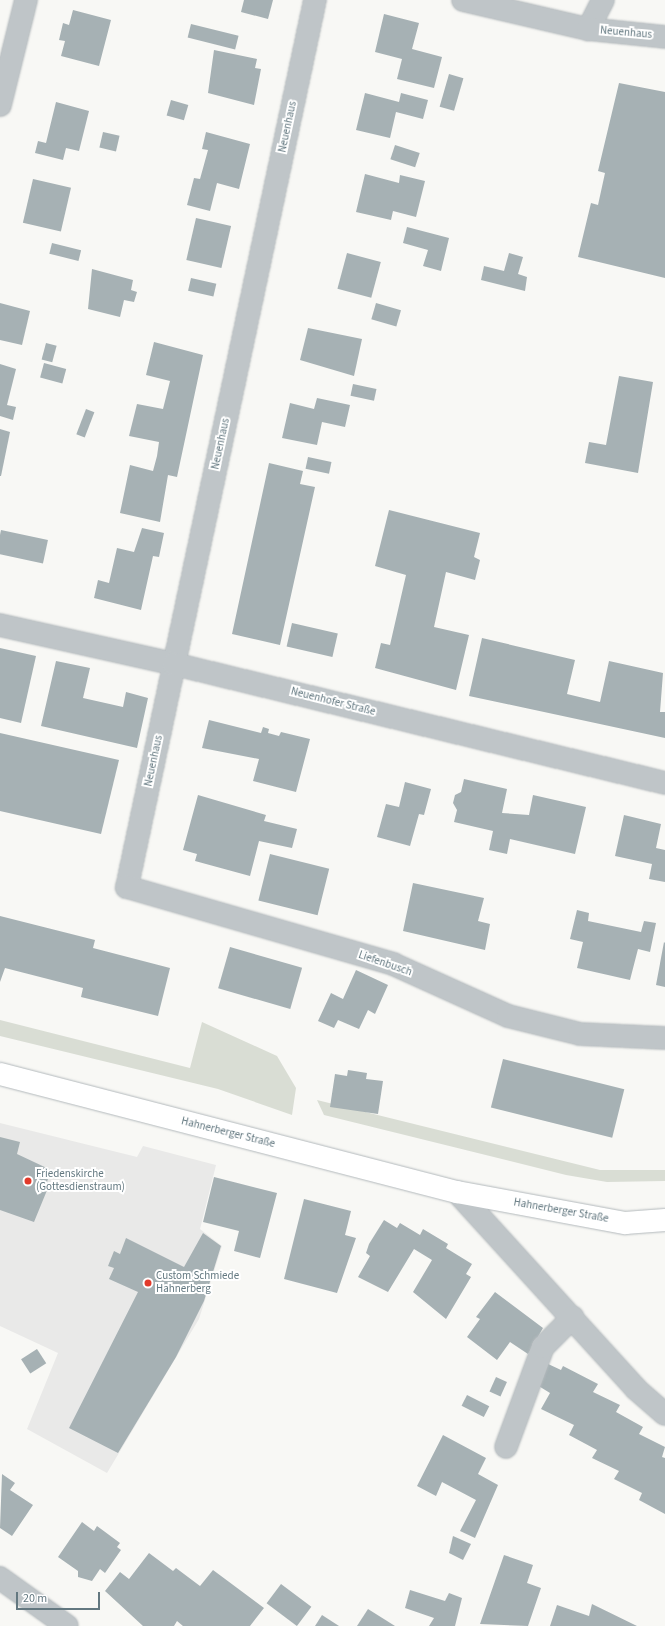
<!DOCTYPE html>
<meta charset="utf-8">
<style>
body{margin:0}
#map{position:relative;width:665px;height:1626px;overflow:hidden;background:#f8f8f5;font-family:"Source Sans 3",sans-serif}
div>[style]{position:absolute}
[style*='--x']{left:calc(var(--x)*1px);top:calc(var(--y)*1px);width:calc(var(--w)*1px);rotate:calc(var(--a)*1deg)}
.built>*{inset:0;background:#e9e9e8}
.green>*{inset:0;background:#d9ddd4}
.building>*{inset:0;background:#a6b1b4;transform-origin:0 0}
.roads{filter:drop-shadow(0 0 1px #b3b9bc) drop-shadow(0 0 1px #b3b9bc)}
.minor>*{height:22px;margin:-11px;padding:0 11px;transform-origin:11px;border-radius:11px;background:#bfc5c8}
.major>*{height:22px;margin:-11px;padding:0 11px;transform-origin:11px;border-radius:11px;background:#fff}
.dots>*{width:11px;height:11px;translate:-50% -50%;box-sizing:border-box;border:2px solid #fff;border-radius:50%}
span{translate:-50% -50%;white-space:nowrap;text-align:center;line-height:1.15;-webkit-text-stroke:4px #fff;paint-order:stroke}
.street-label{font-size:11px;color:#637880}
.poi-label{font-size:11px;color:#637880}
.left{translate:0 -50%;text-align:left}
.scale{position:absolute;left:16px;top:1592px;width:84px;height:18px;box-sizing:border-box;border:2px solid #637880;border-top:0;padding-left:5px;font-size:12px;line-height:14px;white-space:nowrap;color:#637880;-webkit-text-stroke:3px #fff;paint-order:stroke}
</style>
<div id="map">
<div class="built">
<i style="clip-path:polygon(0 1123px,137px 1157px,143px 1146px,216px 1165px,200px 1229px,222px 1246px,199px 1319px,107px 1473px,27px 1429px,58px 1353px,0 1326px)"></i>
</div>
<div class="green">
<i style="clip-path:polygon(0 1020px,190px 1068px,202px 1022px,277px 1056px,296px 1088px,292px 1115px,218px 1089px,0 1036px)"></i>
<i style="clip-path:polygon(317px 1100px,600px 1170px,665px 1170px,665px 1181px,607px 1182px,566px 1175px,324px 1115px)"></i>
</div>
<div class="building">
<i style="clip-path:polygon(244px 0,273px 0,268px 19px,241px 12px)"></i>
<i style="clip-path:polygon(73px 10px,111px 20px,99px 66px,61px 56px,65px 41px,59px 40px,63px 23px,69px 25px)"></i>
<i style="clip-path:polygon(384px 14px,419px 23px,412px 49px,442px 57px,434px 88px,397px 79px,402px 59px,375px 52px)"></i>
<i style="left:191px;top:24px;width:49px;height:14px;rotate:14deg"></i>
<i style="clip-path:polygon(214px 50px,257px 59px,255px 68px,261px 69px,254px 105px,208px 93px)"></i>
<i style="left:449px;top:74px;width:15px;height:34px;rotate:16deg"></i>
<i style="clip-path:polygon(619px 83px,665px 92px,665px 278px,578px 257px,591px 203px,598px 205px,605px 173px,598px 171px)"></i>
<i style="clip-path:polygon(365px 93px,399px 102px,401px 93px,428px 100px,423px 119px,396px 112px,390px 138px,356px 130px)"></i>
<i style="left:171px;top:100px;width:18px;height:16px;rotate:16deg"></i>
<i style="clip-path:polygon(56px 102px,89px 111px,79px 151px,66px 148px,63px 160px,35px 153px,38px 141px,46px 143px)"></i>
<i style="left:103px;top:132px;width:17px;height:16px;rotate:13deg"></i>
<i style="clip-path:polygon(206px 132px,250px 144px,239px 189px,217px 183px,210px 211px,187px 205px,194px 178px,200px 179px,208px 150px,202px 149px)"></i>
<i style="left:395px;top:145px;width:26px;height:15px;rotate:18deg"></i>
<i style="clip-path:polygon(365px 174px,399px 183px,400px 175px,425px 181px,416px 217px,393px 211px,391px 220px,356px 212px)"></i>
<i style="left:33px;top:179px;width:39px;height:45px;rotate:13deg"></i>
<i style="left:196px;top:218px;width:36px;height:43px;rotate:13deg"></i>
<i style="clip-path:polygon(407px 227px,449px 238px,441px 271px,423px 266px,428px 250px,403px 243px)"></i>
<i style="left:52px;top:243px;width:30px;height:11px;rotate:14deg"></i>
<i style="left:347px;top:253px;width:35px;height:37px;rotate:15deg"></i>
<i style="clip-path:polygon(509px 253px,523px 257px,518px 274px,527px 277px,525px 291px,481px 280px,484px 266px,504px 271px)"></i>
<i style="clip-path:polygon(92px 269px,133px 280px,131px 290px,137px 292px,134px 302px,124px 300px,120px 317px,88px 309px)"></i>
<i style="left:191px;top:278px;width:26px;height:13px;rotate:13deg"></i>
<i style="clip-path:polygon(0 303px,30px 311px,22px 345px,0 340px)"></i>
<i style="left:376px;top:303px;width:26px;height:17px;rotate:16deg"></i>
<i style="clip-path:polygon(308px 328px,362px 339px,354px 376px,300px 360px)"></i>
<i style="clip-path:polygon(154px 342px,203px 355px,177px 477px,168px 475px,160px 522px,120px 513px,130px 465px,153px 471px,157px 456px,159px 442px,129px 436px,137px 404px,163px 409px,170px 381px,146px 375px)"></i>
<i style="left:46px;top:343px;width:11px;height:17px;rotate:15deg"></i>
<i style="left:44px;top:363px;width:23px;height:15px;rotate:15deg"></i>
<i style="clip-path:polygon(0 364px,16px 369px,7px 405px,16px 407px,13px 420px,0 416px)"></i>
<i style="clip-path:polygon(619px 376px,653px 382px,638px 473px,585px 463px,589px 442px,606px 445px)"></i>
<i style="left:353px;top:384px;width:24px;height:12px;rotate:12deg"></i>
<i style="clip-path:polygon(317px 398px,350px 405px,345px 427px,322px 422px,317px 445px,282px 438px,290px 403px,314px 409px)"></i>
<i style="left:86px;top:409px;width:9px;height:27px;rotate:21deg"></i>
<i style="clip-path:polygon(0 429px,10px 432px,1px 476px,0 476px)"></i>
<i style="left:308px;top:457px;width:24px;height:12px;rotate:12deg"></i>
<i style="clip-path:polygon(269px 463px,303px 471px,300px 484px,315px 487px,280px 645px,232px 634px)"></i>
<i style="clip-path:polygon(389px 510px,480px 533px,474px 557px,480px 560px,475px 580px,446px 572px,434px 627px,469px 635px,456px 690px,375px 668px,381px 643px,390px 645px,406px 575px,375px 566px)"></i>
<i style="clip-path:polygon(142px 528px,164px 533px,159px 557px,153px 556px,141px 610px,94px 598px,98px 580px,109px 583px,117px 548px,134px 552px)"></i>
<i style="left:1px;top:530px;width:48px;height:24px;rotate:12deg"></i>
<i style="left:292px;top:623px;width:47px;height:24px;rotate:13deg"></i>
<i style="clip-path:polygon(482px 638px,575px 660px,567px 694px,600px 702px,609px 661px,663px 673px,660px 712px,665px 712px,665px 738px,469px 696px)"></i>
<i style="clip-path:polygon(0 648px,36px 656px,21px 723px,0 718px)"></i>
<i style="clip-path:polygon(56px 661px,90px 668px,83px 698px,123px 707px,126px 692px,148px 698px,137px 748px,41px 726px)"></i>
<i style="clip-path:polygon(209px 720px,261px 733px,263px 727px,269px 729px,268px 733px,279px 736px,281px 732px,310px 739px,296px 792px,253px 781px,259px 759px,202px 748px)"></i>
<i style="clip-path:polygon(0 733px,119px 760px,101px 834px,0 811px)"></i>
<i style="clip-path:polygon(464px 779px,507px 789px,502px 813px,529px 815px,533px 795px,586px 807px,575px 854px,510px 839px,507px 854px,489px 850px,493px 831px,454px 822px,457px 810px,453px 803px,455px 795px,461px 792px)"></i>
<i style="clip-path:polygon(405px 782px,431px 789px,424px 815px,419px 814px,410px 846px,377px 837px,386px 804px,399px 807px)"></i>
<i style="clip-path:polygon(198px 795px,266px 815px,264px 821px,297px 829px,292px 848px,259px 841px,250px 876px,195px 861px,197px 854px,183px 850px)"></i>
<i style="clip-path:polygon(624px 815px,661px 824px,656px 848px,665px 850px,665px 882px,649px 879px,652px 864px,615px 856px)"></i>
<i style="left:270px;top:854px;width:61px;height:48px;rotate:14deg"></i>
<i style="clip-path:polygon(413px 883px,484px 898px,478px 921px,490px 924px,485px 950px,403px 931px)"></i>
<i style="clip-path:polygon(577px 910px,589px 913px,588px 921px,641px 932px,644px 921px,656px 923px,650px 952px,638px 949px,630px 980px,577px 968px,583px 942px,570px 939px)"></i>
<i style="clip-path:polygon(0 916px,95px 940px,93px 948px,170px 968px,158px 1016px,81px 997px,83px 988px,5px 968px,0 982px)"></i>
<i style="clip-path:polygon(664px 942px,665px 943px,665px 987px,656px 985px)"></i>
<i style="left:230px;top:947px;width:75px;height:43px;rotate:16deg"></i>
<i style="clip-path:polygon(356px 970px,388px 985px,375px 1014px,368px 1010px,359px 1029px,338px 1020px,334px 1028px,318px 1021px,331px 993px,343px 999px)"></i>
<i style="left:503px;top:1059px;width:125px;height:50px;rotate:14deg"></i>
<i style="clip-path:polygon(348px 1070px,367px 1073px,366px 1079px,383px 1081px,378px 1114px,330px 1107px,335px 1074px,347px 1076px)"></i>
<i style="clip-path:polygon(0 1137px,20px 1142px,17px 1154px,51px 1170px,47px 1182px,50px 1183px,34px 1222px,0 1210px)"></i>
<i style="clip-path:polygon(214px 1177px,277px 1193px,260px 1258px,234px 1251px,239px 1231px,203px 1222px)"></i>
<i style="clip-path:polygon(304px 1199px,351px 1211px,345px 1235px,356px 1238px,337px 1293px,284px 1279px)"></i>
<i style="clip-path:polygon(384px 1220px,397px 1228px,400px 1223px,420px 1235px,423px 1229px,448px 1244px,446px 1248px,472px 1264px,466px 1274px,471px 1277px,446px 1319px,413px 1292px,432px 1260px,414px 1249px,388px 1292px,358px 1277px,370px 1256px,366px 1253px,369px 1244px)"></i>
<i style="clip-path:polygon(203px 1233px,221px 1246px,204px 1301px,176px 1357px,118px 1453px,69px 1428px,138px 1292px,109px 1279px,114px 1268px,108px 1266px,114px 1251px,120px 1254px,126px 1238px,184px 1267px)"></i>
<i style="clip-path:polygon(495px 1292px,543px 1328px,528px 1354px,510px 1342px,497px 1360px,467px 1337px,480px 1319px,476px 1317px)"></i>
<i style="left:37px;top:1349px;width:17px;height:19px;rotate:57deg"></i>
<i style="clip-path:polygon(546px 1363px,561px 1370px,563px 1366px,598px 1384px,593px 1392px,620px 1405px,616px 1412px,643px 1427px,639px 1434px,665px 1447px,662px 1457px,665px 1458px,665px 1518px,665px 1514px,639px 1500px,642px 1493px,614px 1479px,619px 1471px,592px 1458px,597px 1450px,569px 1435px,574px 1425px,541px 1409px,550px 1393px,537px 1385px)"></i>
<i style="left:496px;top:1377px;width:12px;height:16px;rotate:24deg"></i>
<i style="left:467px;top:1395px;width:25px;height:12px;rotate:27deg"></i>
<i style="clip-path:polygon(443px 1435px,486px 1458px,478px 1474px,498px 1485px,475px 1538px,460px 1531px,476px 1500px,442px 1482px,436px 1496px,417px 1486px)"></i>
<i style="clip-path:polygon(2px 1474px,15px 1483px,10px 1490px,33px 1505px,12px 1536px,0 1528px)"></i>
<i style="clip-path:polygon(82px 1522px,94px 1531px,97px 1526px,120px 1543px,117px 1547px,121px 1550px,105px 1573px,100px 1569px,92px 1581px,78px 1577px,78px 1571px,58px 1557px)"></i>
<i style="clip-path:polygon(453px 1536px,471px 1544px,463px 1560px,449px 1553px)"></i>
<i style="clip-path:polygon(149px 1553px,173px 1571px,176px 1568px,200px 1586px,213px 1570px,264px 1608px,250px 1626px,183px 1626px,177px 1621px,174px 1626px,143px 1626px,105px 1591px,120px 1572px,129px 1579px)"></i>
<i style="clip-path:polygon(504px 1555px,533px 1565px,527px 1583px,541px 1588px,528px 1626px,480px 1624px)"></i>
<i style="left:281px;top:1584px;width:38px;height:24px;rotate:37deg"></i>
<i style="clip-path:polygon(410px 1590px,445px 1601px,449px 1593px,462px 1598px,455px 1626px,429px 1626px,434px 1618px,405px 1608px)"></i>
<i style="clip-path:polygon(592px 1604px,637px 1626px,550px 1626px,557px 1605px,589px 1616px)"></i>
<i style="clip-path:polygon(368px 1609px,395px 1626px,357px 1626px)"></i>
<i style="clip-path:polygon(322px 1615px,339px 1626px,315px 1626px)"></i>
</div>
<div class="roads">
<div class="minor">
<i style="--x:315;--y:0;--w:907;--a:101.97"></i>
<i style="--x:127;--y:887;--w:277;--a:16.1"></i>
<i style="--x:393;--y:964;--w:126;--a:24.3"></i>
<i style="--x:508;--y:1016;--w:74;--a:14"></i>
<i style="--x:580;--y:1034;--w:85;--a:2.7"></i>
<i style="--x:463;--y:0;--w:128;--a:13.1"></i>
<i style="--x:603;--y:0;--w:33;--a:117"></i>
<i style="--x:588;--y:29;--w:77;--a:5.9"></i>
<i style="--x:0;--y:105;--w:108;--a:-76.1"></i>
<i style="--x:0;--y:625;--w:178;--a:12.6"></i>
<i style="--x:174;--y:664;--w:505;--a:13.62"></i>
<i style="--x:457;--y:1192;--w:266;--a:47.7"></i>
<i style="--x:636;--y:1389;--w:38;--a:41"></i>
<i style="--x:506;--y:1447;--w:107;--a:-69.7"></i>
<i style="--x:543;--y:1347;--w:42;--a:-45"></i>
<i style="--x:0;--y:1578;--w:82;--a:35.6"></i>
</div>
<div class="major">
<i style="--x:0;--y:1074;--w:472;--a:14.5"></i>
<i style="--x:457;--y:1192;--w:171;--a:10.5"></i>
<i style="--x:625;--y:1223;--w:40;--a:-4.3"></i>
</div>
</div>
<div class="dots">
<i style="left:28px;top:1181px;background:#e23a2b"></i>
<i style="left:148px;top:1283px;background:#e23a2b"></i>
</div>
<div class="street-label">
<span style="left:626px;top:33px;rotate:5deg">Neuenhaus</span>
<span style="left:288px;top:127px;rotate:-78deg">Neuenhaus</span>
<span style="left:221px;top:444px;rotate:-78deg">Neuenhaus</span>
<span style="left:333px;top:702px;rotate:14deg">Neuenhofer Straße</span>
<span style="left:154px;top:761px;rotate:-78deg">Neuenhaus</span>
<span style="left:385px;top:964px;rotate:19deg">Liefenbusch</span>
<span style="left:228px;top:1133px;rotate:14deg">Hahnerberger Straße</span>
<span style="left:561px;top:1211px;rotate:10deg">Hahnerberger Straße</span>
</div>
<div class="poi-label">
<span class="left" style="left:36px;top:1181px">Friedenskirche<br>(Gottesdienstraum)</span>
<span class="left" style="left:156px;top:1283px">Custom Schmiede<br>Hahnerberg</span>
</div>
<div class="scale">20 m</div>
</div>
